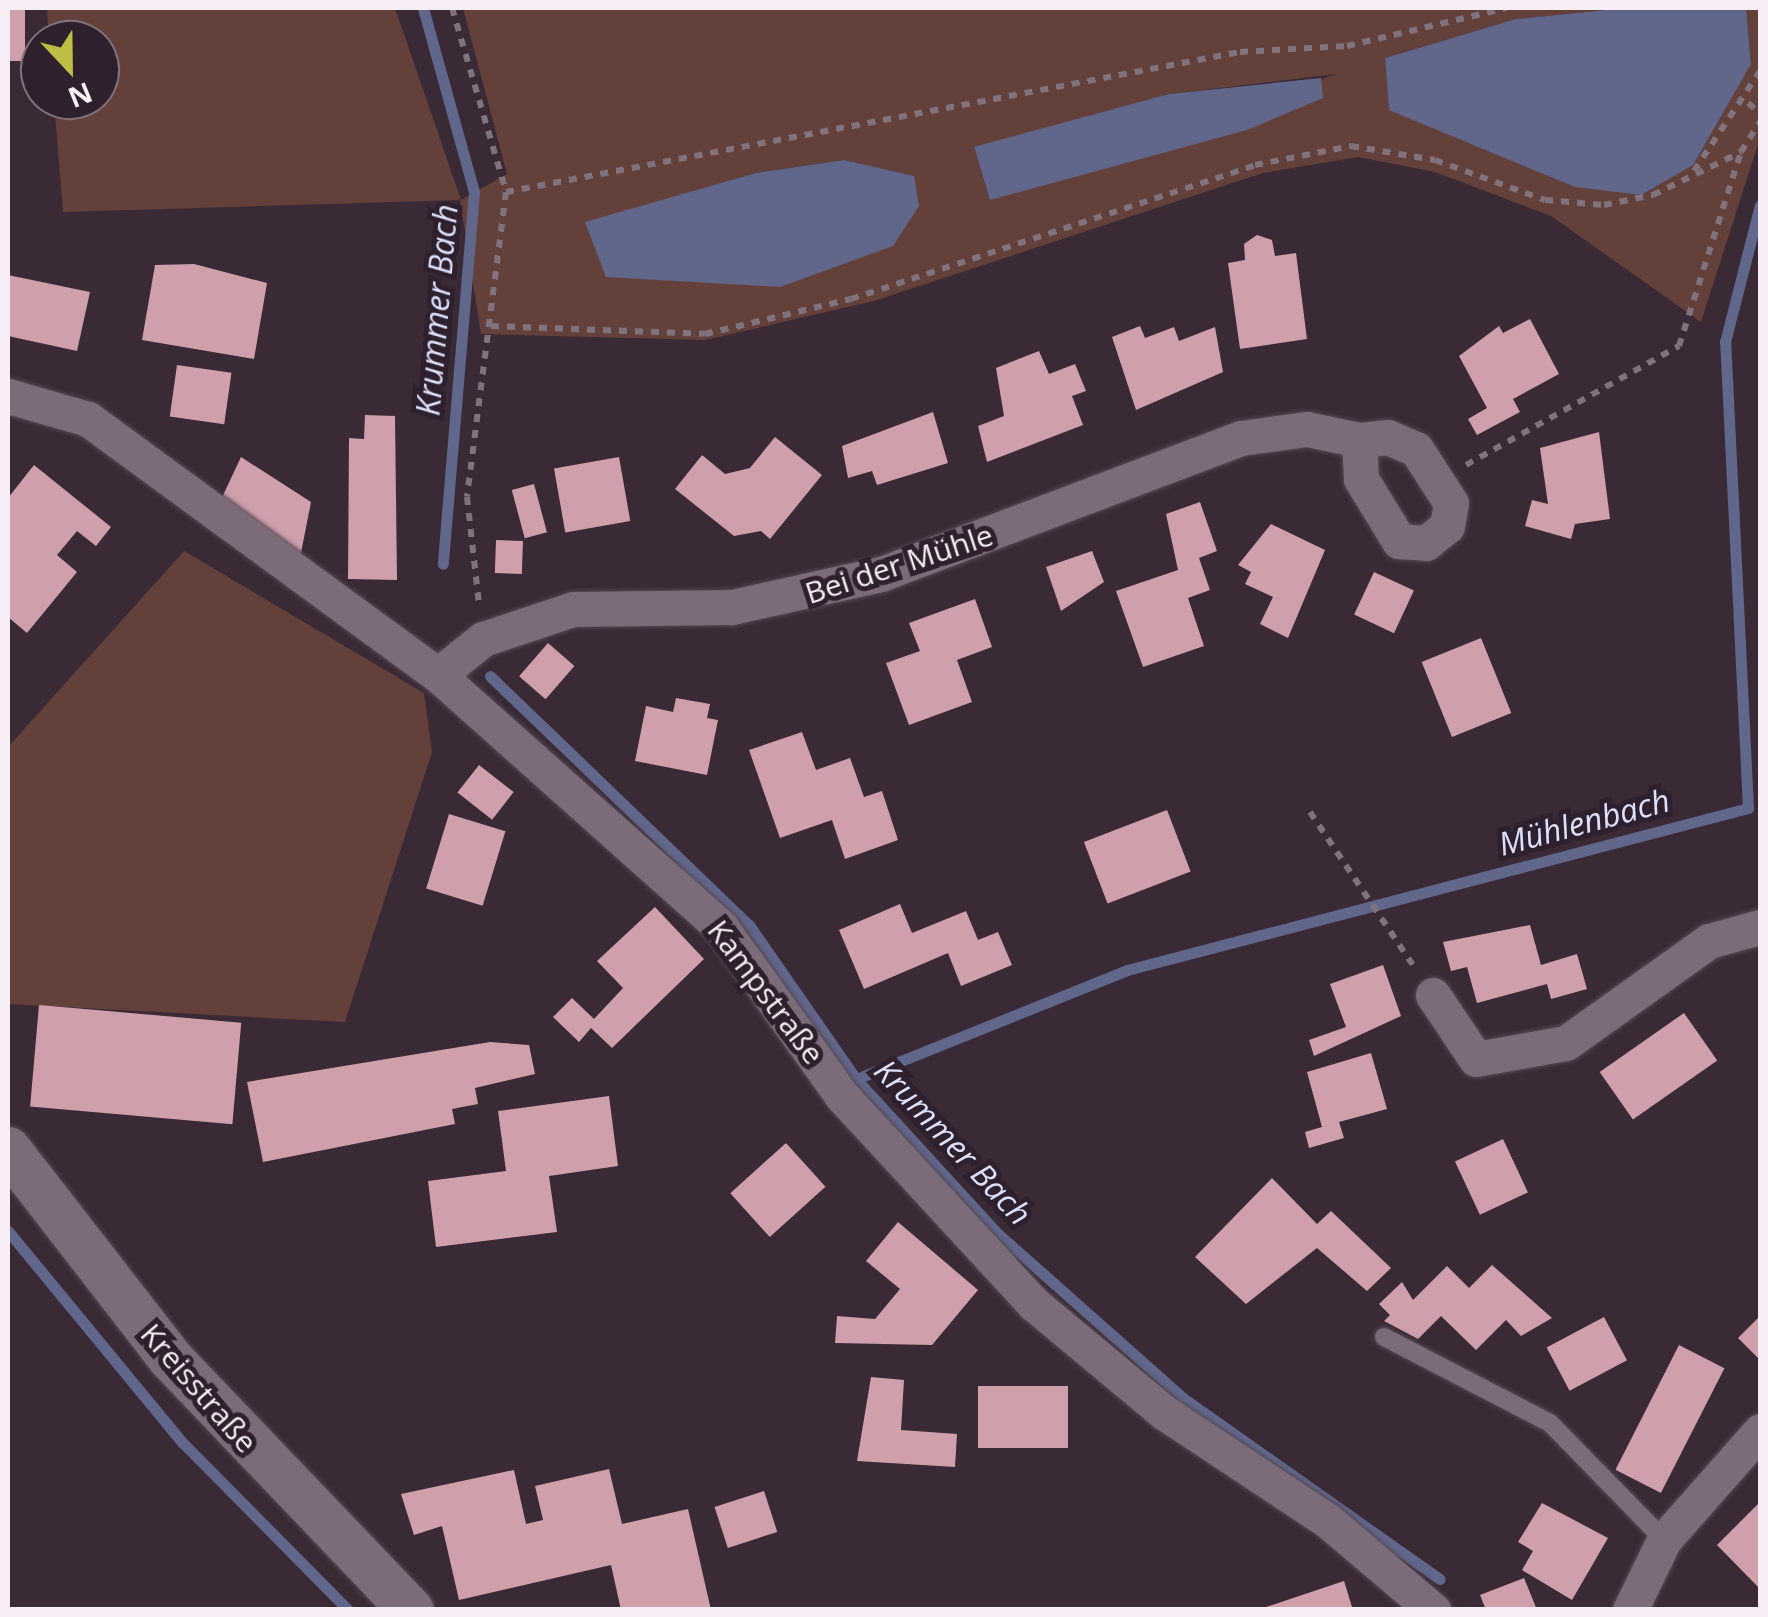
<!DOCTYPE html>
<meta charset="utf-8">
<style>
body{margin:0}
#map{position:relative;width:1768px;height:1617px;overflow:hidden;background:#392a36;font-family:"Open Sans",sans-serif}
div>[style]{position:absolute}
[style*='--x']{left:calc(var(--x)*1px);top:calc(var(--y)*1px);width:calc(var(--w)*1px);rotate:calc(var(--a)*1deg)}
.green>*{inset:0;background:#64403b}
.water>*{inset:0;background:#61668b}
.stream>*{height:11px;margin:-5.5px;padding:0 5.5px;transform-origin:5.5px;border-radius:5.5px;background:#61668b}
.building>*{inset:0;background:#cf9fac;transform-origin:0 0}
.path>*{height:6px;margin-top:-3px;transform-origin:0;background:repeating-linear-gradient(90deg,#80737d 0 8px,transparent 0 16px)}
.roads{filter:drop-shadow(0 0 2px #544751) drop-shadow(0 0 2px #544751)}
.service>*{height:18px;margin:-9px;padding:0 9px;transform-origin:9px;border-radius:9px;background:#7c6b78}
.minor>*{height:35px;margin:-17.5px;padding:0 17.5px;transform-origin:17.5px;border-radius:17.5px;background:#7c6b78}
.tertiary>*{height:45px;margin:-22.5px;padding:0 22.5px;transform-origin:22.5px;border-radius:22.5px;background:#7c6b78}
span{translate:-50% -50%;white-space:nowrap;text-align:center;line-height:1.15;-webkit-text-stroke:10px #2e202c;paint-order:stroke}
.street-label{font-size:30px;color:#f8eef5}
.water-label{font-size:32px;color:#dce0fa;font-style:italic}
.frame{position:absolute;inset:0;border:10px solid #f8eef5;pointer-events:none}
.north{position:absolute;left:20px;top:20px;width:100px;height:100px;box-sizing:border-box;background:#2e202c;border:2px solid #7f727c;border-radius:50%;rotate:158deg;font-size:28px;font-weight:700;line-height:40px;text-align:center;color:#f8eef5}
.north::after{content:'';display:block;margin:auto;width:35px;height:45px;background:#bcbf43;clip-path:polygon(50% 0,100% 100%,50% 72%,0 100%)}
</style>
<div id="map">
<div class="green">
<i style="clip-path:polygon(evenodd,47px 8px,395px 8px,461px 200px,507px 174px,463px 8px,1626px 8px,1516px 19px,1385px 58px,1389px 110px,1751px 64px,1746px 8px,1760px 8px,1760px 138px,1701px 322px,1551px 216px,1435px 172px,1358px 157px,1263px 173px,874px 301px,705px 340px,481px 334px,460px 200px,63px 212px,54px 100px,100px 100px,100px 40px,49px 40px,47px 8px,1336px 74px,990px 200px,974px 148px,1169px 94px,1336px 74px,47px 8px,844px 160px,914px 176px,585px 223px,756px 173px,844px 160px)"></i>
<i style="clip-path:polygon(184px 551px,424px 693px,432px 752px,345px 1022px,8px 1004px,8px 747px)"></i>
</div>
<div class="water">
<i style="clip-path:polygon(1626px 8px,1746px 8px,1751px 64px,1693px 165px,1641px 195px,1575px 187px,1389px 110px,1385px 58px,1516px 19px)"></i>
<i style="clip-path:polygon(1321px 78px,1323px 98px,1247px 130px,990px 200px,974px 147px,1169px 94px)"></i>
<i style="clip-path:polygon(844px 160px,914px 176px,919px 206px,893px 246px,780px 287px,606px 277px,585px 222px,756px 173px)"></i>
</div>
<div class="stream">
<i style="--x:423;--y:8;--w:191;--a:74.5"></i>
<i style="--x:474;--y:192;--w:373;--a:94.8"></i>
<i style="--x:490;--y:676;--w:359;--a:43.9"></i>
<i style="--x:749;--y:925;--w:188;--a:55.2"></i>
<i style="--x:856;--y:1079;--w:207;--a:47.5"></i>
<i style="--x:996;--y:1232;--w:250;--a:41.6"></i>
<i style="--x:1183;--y:1398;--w:314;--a:35.2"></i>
<i style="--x:856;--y:1079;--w:292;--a:-21.9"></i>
<i style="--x:1127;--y:970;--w:642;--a:-14.62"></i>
<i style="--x:1748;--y:808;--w:467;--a:-92.8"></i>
<i style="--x:1725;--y:342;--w:141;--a:-75.7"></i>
<i style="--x:8;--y:1231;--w:275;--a:50.5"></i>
<i style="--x:183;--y:1443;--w:235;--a:45.3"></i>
</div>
<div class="building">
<i style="left:8px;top:8px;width:17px;height:53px"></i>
<i style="clip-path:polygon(1257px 235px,1272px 240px,1275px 256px,1296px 253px,1307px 339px,1240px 349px,1228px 263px,1245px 260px,1244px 244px)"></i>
<i style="clip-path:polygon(194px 264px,267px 283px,254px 359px,142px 340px,155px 265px)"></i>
<i style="clip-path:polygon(8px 275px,90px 292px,77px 351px,8px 336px)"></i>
<i style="clip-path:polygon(1530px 319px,1559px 374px,1513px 399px,1520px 412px,1477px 435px,1468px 419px,1487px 408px,1459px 356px,1499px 326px,1503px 333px)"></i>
<i style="clip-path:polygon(1140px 326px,1145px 338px,1174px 327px,1179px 341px,1215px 327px,1223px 372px,1136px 410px,1112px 337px)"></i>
<i style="clip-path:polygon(1039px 351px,1049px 374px,1075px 364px,1086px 391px,1072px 396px,1083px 425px,987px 462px,978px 426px,1004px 416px,996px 368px)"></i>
<i style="left:177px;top:365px;width:55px;height:52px;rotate:8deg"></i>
<i style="clip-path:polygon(933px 412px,948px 463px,877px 485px,872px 471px,848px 478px,842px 446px)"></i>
<i style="clip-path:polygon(365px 415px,395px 416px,397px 580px,348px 579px,349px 438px,364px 439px)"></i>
<i style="clip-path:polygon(1599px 432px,1610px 519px,1575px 524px,1571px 539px,1525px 526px,1532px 500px,1548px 504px,1540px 448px)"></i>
<i style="clip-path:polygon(775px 437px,822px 475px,770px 539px,761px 531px,734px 536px,675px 489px,702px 455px,725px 474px,750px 468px)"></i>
<i style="clip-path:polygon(241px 457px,311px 502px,300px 558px,218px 506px)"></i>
<i style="left:619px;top:457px;width:65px;height:66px;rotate:80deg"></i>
<i style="clip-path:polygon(34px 465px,111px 527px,96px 546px,77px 531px,57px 555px,77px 572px,27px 633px,8px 617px,8px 498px)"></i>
<i style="left:534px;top:484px;width:50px;height:23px;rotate:75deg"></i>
<i style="clip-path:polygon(1200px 502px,1217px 551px,1199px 558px,1210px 590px,1188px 598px,1204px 646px,1143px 667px,1116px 591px,1178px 570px,1166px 514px)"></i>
<i style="clip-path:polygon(1271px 524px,1325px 550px,1288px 638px,1260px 624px,1273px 597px,1245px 584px,1251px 572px,1238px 565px)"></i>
<i style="left:496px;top:540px;width:27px;height:33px;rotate:2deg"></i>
<i style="clip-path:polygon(1092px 551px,1104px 582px,1061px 611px,1046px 567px)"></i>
<i style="left:1374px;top:572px;width:44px;height:47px;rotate:25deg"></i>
<i style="clip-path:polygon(975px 599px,992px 647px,957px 660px,972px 702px,909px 725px,886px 663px,920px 651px,909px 623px)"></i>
<i style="left:1481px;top:638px;width:81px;height:64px;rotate:68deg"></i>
<i style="left:548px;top:643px;width:35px;height:44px;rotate:41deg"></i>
<i style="clip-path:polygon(676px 698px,710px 704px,707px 718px,718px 720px,707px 775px,635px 761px,646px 706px,673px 712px)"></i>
<i style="clip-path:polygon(802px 732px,816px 770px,850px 758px,864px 797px,882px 791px,898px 840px,845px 859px,832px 820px,780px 838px,749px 750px)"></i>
<i style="left:479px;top:765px;width:44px;height:35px;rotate:38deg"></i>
<i style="left:1167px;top:810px;width:66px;height:89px;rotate:69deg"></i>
<i style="left:449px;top:814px;width:59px;height:78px;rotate:17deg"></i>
<i style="clip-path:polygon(900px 904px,912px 933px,966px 911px,978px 940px,998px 932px,1012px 965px,961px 986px,948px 953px,864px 989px,839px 930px)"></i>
<i style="clip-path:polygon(655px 907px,704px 959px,612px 1048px,591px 1028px,579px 1042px,553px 1017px,572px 998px,594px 1019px,623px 988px,597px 961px)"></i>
<i style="clip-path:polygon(1530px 925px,1541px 965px,1577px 954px,1587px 989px,1551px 999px,1547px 984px,1477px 1003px,1467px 967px,1451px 971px,1443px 942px)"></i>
<i style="clip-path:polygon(1383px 965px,1401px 1016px,1314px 1056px,1309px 1040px,1346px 1027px,1330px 984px)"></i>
<i style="left:39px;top:1005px;width:203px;height:102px;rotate:5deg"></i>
<i style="left:1684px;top:1013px;width:58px;height:103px;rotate:55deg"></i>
<i style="clip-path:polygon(490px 1042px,529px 1045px,535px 1074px,475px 1088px,478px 1104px,452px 1109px,455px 1124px,263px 1162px,247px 1082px)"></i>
<i style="clip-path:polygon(1371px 1053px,1387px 1109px,1339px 1122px,1344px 1138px,1309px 1148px,1305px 1132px,1322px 1127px,1307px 1072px)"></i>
<i style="clip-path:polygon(609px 1096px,618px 1166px,549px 1176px,557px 1232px,436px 1247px,428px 1181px,506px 1171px,498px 1111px)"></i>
<i style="left:1503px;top:1139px;width:59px;height:53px;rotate:65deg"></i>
<i style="left:786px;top:1143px;width:59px;height:75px;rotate:48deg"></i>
<i style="clip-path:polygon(1272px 1178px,1317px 1224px,1331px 1211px,1391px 1268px,1367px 1291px,1317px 1248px,1246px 1304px,1195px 1257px)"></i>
<i style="clip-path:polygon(898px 1222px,978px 1290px,932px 1345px,835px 1343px,837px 1316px,875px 1319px,900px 1289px,866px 1261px)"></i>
<i style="clip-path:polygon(1492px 1265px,1552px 1318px,1521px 1336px,1506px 1320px,1476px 1350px,1441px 1316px,1418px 1339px,1384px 1321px,1390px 1315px,1379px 1304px,1402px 1282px,1413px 1300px,1447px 1266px,1469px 1288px)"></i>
<i style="clip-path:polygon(1760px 1316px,1760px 1360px,1738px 1338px)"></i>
<i style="left:1604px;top:1317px;width:49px;height:65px;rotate:62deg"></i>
<i style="left:1679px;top:1345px;width:51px;height:140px;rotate:27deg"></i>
<i style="clip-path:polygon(871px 1377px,904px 1380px,901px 1430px,957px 1434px,955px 1467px,857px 1461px)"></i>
<i style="left:1068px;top:1386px;width:62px;height:90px;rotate:90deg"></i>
<i style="clip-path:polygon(609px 1469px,622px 1524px,688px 1509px,711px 1610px,621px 1610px,611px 1565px,459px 1600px,442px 1526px,414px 1535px,401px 1494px,514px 1470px,526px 1524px,543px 1520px,535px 1486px)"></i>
<i style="left:764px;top:1491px;width:43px;height:52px;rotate:72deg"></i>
<i style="clip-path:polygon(1760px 1502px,1760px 1589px,1717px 1545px)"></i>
<i style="clip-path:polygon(1542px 1503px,1608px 1538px,1572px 1600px,1522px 1570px,1533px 1551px,1518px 1542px)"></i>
<i style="clip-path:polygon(1524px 1578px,1537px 1610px,1486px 1610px,1480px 1595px)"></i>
<i style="clip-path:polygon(1344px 1581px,1353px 1610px,1260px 1610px,1260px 1609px)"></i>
</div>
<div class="path">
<i style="--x:452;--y:8;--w:192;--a:73.6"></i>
<i style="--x:506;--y:192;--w:307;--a:97.3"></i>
<i style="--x:467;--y:497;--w:108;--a:83.6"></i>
<i style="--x:1748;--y:103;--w:16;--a:40"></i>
<i style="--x:1694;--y:171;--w:120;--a:-56.6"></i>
<i style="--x:506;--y:192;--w:747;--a:-10.8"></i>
<i style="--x:1240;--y:52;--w:107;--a:-3.2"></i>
<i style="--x:1347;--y:46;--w:164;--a:-13.4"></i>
<i style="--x:491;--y:326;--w:214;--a:2.1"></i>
<i style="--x:705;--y:334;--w:150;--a:-13.5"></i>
<i style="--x:851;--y:299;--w:426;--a:-18.3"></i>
<i style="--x:1255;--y:165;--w:98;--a:-11.2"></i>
<i style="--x:1351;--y:146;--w:85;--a:9.5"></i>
<i style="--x:1435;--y:160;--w:117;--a:20"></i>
<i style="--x:1545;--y:200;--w:59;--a:4.8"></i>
<i style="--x:1604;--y:205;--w:50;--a:-11.5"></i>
<i style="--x:1653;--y:195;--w:98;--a:-26"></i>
<i style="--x:1466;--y:465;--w:244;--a:-29.2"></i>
<i style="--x:1679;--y:346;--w:204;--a:-72.3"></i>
<i style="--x:1741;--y:152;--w:36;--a:-58"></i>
<i style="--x:1310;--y:812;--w:188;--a:56.1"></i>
</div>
<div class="roads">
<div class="service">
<i style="--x:1384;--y:1337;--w:187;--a:27.4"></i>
<i style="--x:1550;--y:1423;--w:163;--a:45.7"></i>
</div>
<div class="minor">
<i style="--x:8;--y:396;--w:83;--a:16"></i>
<i style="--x:88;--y:419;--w:434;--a:36.2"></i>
<i style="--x:438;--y:675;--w:379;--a:41.7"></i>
<i style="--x:721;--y:927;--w:208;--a:54.4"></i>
<i style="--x:842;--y:1096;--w:283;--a:47.3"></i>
<i style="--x:1034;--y:1304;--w:170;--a:39.8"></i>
<i style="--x:1165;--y:1413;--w:196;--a:33.5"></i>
<i style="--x:1328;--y:1521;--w:138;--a:40.3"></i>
<i style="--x:438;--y:675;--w:58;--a:-38.7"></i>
<i style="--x:483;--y:639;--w:95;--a:-18.4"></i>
<i style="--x:573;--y:609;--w:159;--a:-0.7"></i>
<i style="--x:732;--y:607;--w:153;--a:-12.5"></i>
<i style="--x:881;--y:574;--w:385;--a:-20.7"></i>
<i style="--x:1241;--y:438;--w:67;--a:-7.8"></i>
<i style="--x:1307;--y:429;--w:53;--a:11.9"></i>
<i style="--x:1359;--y:440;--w:39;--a:87"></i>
<i style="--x:1361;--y:479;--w:73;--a:58.5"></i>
<i style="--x:1399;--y:541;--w:27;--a:4"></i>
<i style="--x:1426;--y:543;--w:27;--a:-39"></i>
<i style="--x:1447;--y:526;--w:23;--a:-80"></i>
<i style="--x:1451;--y:503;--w:64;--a:-122.9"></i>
<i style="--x:1416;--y:449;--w:30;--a:-157"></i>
<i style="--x:1388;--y:437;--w:29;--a:174"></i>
<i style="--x:1433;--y:995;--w:77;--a:56.1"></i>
<i style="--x:1476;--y:1059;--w:91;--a:-10.1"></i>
<i style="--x:1566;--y:1043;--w:176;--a:-35.5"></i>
<i style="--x:1709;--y:941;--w:53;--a:-15.4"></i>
<i style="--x:1630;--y:1610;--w:78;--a:-64.1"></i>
<i style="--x:1664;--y:1540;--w:145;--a:-48.6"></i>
</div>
<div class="tertiary">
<i style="--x:8;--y:1149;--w:264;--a:52.2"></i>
<i style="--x:170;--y:1358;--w:349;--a:46.3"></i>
</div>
</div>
<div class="street-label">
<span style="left:899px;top:564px;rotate:-18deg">Bei der Mühle</span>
<span style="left:766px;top:992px;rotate:53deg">Kampstraße</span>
<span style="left:199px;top:1388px;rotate:49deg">Kreisstraße</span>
</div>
<div class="water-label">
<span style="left:437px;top:310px;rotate:-85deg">Krummer Bach</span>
<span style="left:1584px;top:822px;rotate:-15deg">Mühlenbach</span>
<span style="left:953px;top:1142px;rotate:47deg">Krummer Bach</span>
</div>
<div class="frame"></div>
<div class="north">N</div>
</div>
